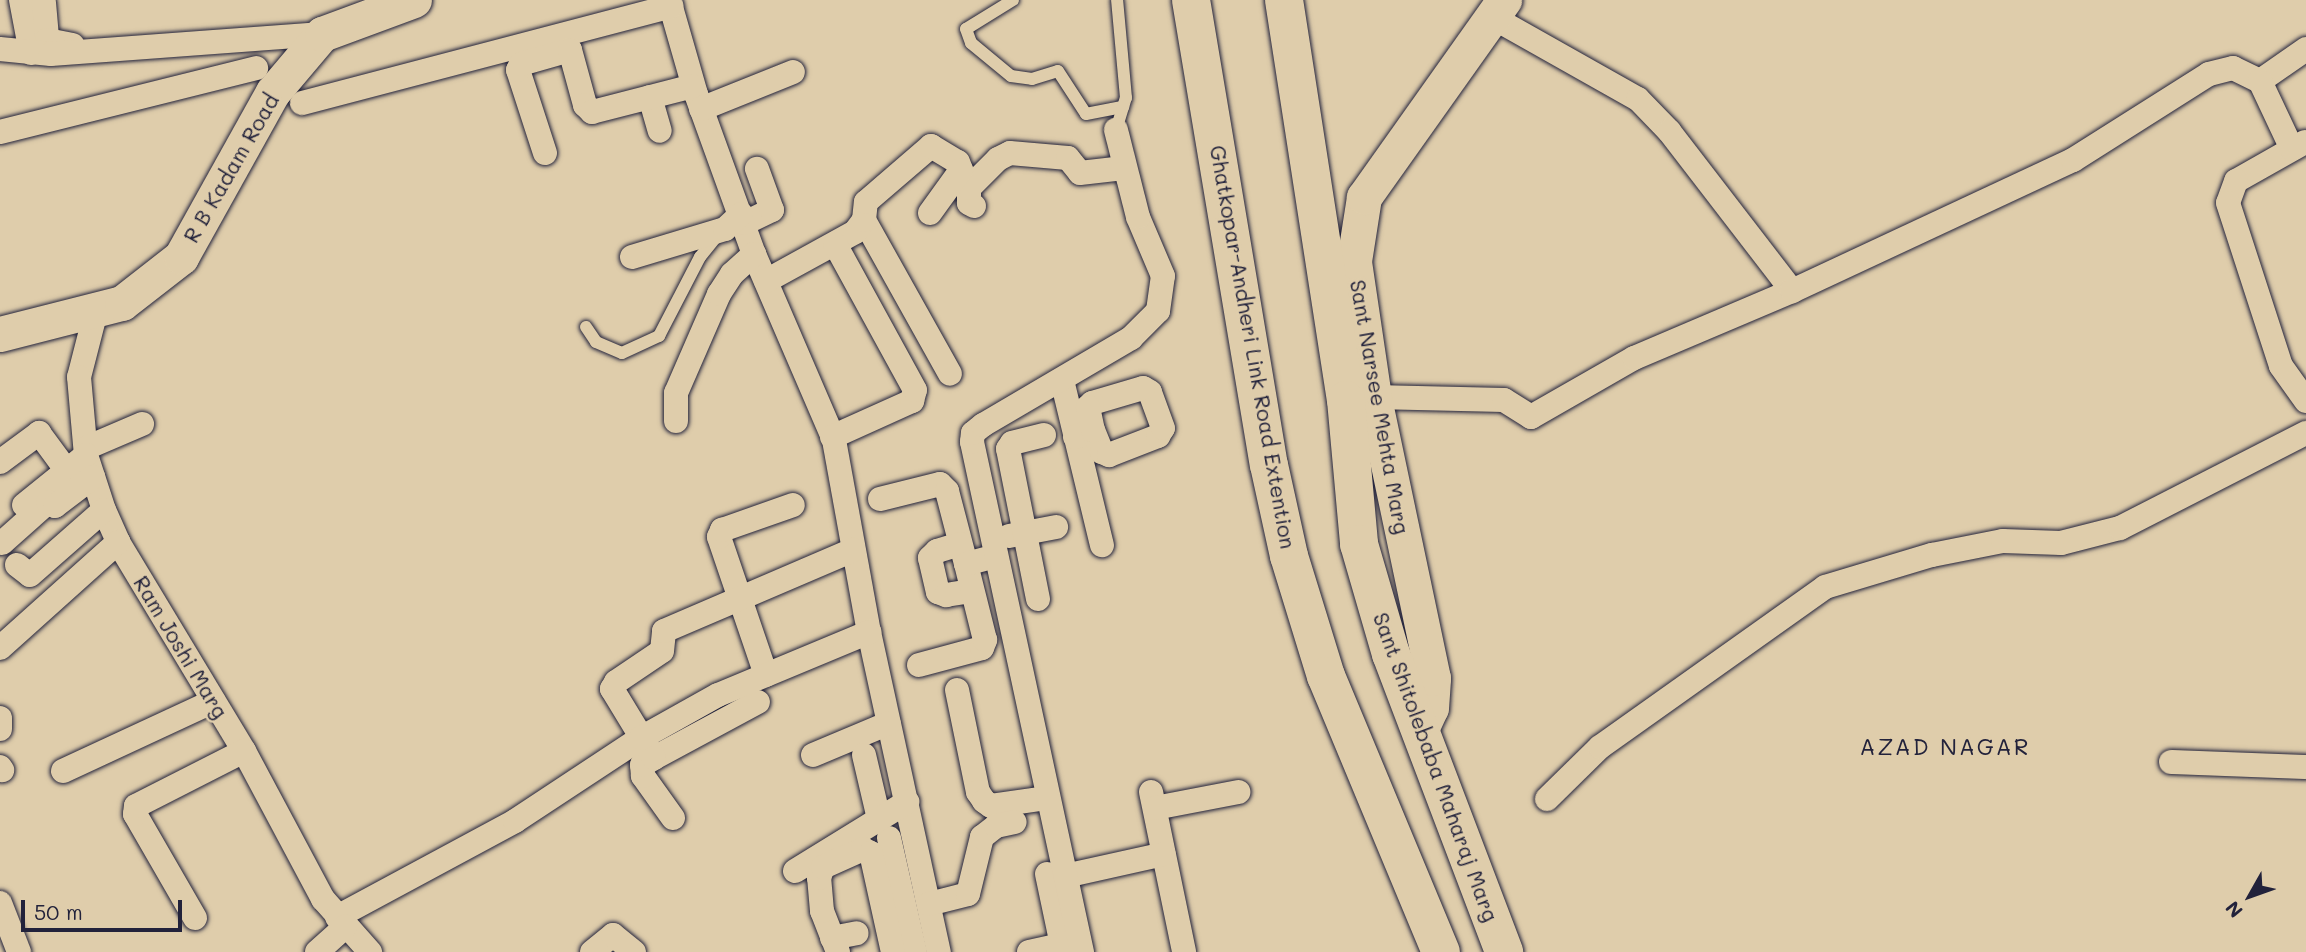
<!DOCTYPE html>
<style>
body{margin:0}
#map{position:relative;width:2306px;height:952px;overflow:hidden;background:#dfcdab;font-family:Mali,sans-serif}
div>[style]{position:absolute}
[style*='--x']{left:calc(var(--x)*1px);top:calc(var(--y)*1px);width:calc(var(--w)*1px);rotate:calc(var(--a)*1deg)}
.roads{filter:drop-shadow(0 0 2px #22223b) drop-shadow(0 0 2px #22223b)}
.lane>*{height:12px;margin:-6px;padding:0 6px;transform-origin:6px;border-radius:6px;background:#dfcdab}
.street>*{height:24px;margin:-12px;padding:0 12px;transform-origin:12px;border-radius:12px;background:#dfcdab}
.secondary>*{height:35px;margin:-17.5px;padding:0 17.5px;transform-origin:17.5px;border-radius:17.5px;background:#dfcdab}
.primary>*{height:38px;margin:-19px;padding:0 19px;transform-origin:19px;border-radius:19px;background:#dfcdab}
span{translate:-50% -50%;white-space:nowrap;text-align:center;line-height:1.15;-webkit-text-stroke:5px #dfcdab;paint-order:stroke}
.street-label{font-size:21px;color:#22223b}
.neighbourhood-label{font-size:23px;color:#22223b;letter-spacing:2px}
.north{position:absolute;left:2215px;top:861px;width:70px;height:70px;-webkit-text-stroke:5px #dfcdab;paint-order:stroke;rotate:230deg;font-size:19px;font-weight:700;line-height:28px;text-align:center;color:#22223b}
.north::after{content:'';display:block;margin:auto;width:24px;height:32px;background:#22223b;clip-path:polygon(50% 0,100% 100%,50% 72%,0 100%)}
.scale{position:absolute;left:21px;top:900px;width:161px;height:32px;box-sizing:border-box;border:4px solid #22223b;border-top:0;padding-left:9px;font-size:21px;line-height:24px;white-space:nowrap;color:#22223b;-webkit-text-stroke:5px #dfcdab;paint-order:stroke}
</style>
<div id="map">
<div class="roads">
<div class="lane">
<i style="--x:1013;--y:0;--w:55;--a:148.3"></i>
<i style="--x:966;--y:29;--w:15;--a:70"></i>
<i style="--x:971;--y:43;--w:52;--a:39.5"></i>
<i style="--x:1011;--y:76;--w:21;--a:8"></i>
<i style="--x:1032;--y:79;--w:27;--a:-17"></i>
<i style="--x:1058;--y:71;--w:51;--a:56.9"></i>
<i style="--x:1086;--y:114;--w:38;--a:-11"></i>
<i style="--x:1116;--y:130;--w:34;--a:-73"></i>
<i style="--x:1126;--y:98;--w:98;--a:-95.2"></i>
<i style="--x:586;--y:327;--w:18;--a:56"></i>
<i style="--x:596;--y:342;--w:28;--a:23"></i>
<i style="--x:622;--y:353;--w:41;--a:-24.7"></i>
<i style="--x:659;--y:336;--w:89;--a:-62.6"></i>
<i style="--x:700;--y:257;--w:27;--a:-51"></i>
</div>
<div class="street">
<i style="--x:21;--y:0;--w:54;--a:79.3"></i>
<i style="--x:669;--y:0;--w:98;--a:74"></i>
<i style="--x:696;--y:94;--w:170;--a:70.1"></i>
<i style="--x:754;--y:254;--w:202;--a:66.7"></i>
<i style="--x:834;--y:440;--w:195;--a:79.7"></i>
<i style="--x:869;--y:632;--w:328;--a:77.7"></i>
<i style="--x:44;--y:3;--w:37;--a:85"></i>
<i style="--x:47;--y:40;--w:26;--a:11"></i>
<i style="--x:1494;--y:18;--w:165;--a:29.4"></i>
<i style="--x:1638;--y:99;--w:45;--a:45.9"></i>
<i style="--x:1669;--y:131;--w:202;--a:52.4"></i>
<i style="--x:0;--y:49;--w:51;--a:5.6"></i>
<i style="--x:51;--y:54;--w:272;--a:-4.2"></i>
<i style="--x:2260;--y:81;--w:56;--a:-34.8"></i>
<i style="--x:650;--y:97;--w:35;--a:74"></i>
<i style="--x:302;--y:103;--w:382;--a:-14.7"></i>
<i style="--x:701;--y:109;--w:99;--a:-21.9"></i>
<i style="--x:0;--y:132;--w:264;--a:-14"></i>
<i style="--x:2305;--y:142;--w:79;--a:150.5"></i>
<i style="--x:2236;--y:181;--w:23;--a:110"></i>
<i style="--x:2228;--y:203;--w:171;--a:72"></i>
<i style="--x:2281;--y:366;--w:43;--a:54.5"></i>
<i style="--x:545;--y:153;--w:87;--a:-108"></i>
<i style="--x:518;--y:70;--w:7;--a:-63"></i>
<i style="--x:521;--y:64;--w:51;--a:-15.9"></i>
<i style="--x:570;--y:50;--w:57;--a:74.7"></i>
<i style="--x:585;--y:105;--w:10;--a:45"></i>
<i style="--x:592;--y:112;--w:104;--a:-14.4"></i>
<i style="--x:974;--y:206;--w:6;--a:-149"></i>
<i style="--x:969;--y:203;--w:15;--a:-90"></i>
<i style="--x:969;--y:188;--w:41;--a:-45"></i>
<i style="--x:998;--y:159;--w:13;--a:-27"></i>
<i style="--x:1010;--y:153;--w:58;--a:4.9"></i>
<i style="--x:1068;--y:158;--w:19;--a:51"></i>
<i style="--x:1080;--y:173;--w:44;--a:-6.5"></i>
<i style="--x:864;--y:220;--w:176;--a:60.8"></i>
<i style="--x:745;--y:223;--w:30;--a:-26"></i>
<i style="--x:772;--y:210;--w:44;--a:-110.1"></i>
<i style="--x:632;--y:257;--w:97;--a:-16.8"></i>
<i style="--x:725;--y:229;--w:22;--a:-43"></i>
<i style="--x:766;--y:281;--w:102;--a:-28.8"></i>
<i style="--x:855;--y:232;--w:15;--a:-53"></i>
<i style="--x:864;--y:220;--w:18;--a:-84"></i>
<i style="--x:866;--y:202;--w:86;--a:-40.7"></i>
<i style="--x:931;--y:146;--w:31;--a:31"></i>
<i style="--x:958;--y:162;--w:9;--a:69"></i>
<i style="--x:961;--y:170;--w:53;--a:125.8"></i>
<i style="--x:96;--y:311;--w:68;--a:104.4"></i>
<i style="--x:79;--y:377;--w:78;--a:84.9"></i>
<i style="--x:86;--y:455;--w:58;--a:71.9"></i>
<i style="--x:104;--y:510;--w:35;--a:66"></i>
<i style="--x:118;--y:542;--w:244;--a:58.9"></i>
<i style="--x:244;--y:751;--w:168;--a:61.9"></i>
<i style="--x:323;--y:899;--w:71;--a:48.4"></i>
<i style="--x:1062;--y:380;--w:170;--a:76.4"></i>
<i style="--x:1374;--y:397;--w:130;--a:1.3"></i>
<i style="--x:1504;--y:400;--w:32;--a:32"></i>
<i style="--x:1531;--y:417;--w:119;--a:-29.8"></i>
<i style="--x:1634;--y:358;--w:172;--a:-23"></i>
<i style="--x:1792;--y:291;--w:310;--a:-25"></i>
<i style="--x:2073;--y:160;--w:161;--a:-32.3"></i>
<i style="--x:2209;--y:74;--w:25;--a:-14"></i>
<i style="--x:2233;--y:68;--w:30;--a:26"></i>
<i style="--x:2260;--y:81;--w:75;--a:64.8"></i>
<i style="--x:676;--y:421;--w:28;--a:-90"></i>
<i style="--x:676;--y:393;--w:108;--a:-66.5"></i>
<i style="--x:719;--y:294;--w:24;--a:-57"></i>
<i style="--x:732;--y:274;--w:30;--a:-42"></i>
<i style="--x:832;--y:437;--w:88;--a:-24.2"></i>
<i style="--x:912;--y:401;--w:11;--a:-75"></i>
<i style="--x:915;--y:390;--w:166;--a:-118.7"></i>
<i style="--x:1075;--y:437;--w:19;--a:-21"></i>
<i style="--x:1093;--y:430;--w:24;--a:68"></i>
<i style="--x:1102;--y:452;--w:8;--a:23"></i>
<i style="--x:1109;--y:455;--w:53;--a:-21.2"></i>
<i style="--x:1158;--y:436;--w:9;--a:-58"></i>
<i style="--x:1163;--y:428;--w:38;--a:-110"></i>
<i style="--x:1150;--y:392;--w:8;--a:-150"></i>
<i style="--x:1143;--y:388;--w:53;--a:163.6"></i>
<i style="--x:1092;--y:403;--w:6;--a:135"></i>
<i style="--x:1088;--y:407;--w:24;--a:78"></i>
<i style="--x:86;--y:448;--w:61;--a:-23.2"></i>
<i style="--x:0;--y:462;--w:49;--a:-36.6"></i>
<i style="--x:39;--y:433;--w:47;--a:53.6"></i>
<i style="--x:880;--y:499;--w:62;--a:-14"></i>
<i style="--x:940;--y:484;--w:10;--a:45"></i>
<i style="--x:947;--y:491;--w:75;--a:75.4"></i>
<i style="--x:24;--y:505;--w:80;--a:-38.9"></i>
<i style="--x:1009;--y:536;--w:48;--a:-10.8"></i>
<i style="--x:2;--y:543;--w:62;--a:-41.7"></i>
<i style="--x:48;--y:502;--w:8;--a:30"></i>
<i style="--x:55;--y:506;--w:48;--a:-37.3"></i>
<i style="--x:960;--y:544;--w:24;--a:163"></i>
<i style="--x:937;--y:551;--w:10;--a:135"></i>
<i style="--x:930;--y:558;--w:35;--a:77"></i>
<i style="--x:938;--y:592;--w:9;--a:21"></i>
<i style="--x:946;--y:595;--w:26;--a:-9"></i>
<i style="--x:17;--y:565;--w:16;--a:38"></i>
<i style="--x:30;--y:575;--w:98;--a:-41.3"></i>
<i style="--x:1038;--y:599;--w:153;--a:-101.3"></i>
<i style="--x:1008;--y:449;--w:7;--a:-56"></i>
<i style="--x:1012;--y:443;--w:33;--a:-14"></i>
<i style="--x:0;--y:648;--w:159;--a:-41.9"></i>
<i style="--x:919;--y:665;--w:65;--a:-15.1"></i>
<i style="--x:982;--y:648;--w:9;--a:-69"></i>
<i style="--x:985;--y:640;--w:78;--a:-104"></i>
<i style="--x:966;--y:564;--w:30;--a:-15"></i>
<i style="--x:766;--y:675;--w:146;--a:-108.8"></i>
<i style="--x:719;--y:537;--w:8;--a:-67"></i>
<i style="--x:722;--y:530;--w:75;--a:-19.4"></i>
<i style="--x:957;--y:690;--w:104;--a:78.4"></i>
<i style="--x:978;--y:792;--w:11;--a:56"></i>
<i style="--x:984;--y:801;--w:9;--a:36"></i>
<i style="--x:991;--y:806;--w:57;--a:-8.1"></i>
<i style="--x:0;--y:718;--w:11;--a:90"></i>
<i style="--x:813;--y:755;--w:82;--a:-22.8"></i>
<i style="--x:864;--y:755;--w:66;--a:76.8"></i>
<i style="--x:654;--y:758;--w:118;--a:-28.3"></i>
<i style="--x:2171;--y:762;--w:135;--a:2.1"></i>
<i style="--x:0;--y:767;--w:4;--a:56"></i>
<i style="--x:63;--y:771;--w:166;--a:-24.9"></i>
<i style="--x:1151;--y:792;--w:163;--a:78.3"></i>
<i style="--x:1547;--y:799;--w:74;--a:-44.5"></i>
<i style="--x:1600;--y:747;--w:276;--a:-35.4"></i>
<i style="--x:1825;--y:587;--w:112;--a:-16.7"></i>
<i style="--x:1932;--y:555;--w:72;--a:-11.2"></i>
<i style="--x:2003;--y:541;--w:58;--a:2"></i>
<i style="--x:2061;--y:543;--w:61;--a:-14.3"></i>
<i style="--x:2120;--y:528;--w:209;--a:-27.1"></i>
<i style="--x:1155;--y:808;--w:85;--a:-10.9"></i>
<i style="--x:673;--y:818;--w:52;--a:-125.5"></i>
<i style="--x:643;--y:776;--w:11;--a:-95"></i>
<i style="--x:642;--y:765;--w:14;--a:-30"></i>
<i style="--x:654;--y:758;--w:81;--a:-121.3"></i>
<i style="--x:612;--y:689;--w:8;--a:-60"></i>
<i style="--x:616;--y:682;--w:55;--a:-34"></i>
<i style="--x:662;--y:651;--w:20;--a:-84"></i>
<i style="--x:664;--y:631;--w:206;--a:-23.2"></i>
<i style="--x:889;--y:838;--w:117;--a:77.2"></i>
<i style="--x:795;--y:871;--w:132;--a:-31.6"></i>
<i style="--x:1047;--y:874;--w:73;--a:78.1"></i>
<i style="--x:1065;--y:876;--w:101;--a:-12.5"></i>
<i style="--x:0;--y:903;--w:53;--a:68.8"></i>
<i style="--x:929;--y:904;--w:40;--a:-14.4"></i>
<i style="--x:968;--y:894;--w:59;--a:-76.2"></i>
<i style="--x:982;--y:837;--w:18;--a:-38"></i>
<i style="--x:996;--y:826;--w:19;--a:-12"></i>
<i style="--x:337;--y:917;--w:202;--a:-28.3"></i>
<i style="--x:515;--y:821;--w:151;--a:-33.4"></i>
<i style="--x:641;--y:738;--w:88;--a:-29.2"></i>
<i style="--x:718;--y:695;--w:164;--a:-22.6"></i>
<i style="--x:195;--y:918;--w:120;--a:-120"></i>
<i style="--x:135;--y:814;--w:8;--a:-83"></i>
<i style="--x:136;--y:806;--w:121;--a:-27"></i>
<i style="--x:832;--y:938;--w:25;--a:-11"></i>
<i style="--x:317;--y:952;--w:38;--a:-42"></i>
<i style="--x:592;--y:952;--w:27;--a:-39"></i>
<i style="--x:613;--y:935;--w:27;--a:39"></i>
<i style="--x:838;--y:952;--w:44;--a:-111.3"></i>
<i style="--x:822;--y:911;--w:33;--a:-95"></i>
<i style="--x:819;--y:878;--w:12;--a:-70"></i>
<i style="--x:823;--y:867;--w:44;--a:-24.2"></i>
<i style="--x:863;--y:849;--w:9;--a:27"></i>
<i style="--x:871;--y:853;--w:101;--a:77.5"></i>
<i style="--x:1029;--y:952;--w:51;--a:-12.4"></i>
<i style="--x:1082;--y:952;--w:522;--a:-102.17"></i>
<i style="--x:972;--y:442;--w:9;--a:-84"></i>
<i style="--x:973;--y:433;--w:13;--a:-39"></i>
<i style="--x:983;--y:425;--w:172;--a:-30.4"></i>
<i style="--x:1131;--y:338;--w:38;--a:-45"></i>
<i style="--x:1158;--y:311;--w:35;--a:-82"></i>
<i style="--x:1163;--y:276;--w:64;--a:-113"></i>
<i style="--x:1138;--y:217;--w:90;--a:-104.2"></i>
</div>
<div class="secondary">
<i style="--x:0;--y:334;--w:126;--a:-14.3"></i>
<i style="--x:122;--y:303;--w:75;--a:-37.9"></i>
<i style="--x:181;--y:257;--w:189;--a:-60.9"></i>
<i style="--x:273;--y:92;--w:76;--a:-49.8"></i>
<i style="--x:322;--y:34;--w:98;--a:-20.3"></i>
<i style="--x:1421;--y:729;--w:23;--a:-65"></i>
<i style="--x:1431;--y:708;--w:30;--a:-86"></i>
<i style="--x:1433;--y:678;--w:287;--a:-101.9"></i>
<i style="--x:1374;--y:397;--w:137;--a:-98.4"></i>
<i style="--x:1354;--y:261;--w:65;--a:-81.1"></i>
<i style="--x:1364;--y:197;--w:242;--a:-54.6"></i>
</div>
<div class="primary">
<i style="--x:1191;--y:0;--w:471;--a:80.5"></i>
<i style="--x:1269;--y:465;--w:93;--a:77.6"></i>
<i style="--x:1289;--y:556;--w:126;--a:72.9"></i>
<i style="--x:1326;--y:676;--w:299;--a:67.4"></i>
<i style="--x:1284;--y:0;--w:405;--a:81.2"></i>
<i style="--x:1346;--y:400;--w:145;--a:84.8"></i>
<i style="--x:1359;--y:544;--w:115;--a:73.8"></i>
<i style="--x:1391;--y:654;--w:319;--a:69.2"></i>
</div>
</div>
<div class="street-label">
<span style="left:231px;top:168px;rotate:-60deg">R B Kadam Road</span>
<span style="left:1253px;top:347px;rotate:80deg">Ghatkopar-Andheri Link Road Extention</span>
<span style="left:1380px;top:407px;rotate:80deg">Sant Narsee Mehta Marg</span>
<span style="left:181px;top:647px;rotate:59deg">Ram Joshi Marg</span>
<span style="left:1436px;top:767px;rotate:70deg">Sant Shitolebaba Maharaj Marg</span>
</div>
<div class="neighbourhood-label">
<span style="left:1945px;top:746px">AZAD NAGAR</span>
</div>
<div class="north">N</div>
<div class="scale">50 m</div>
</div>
